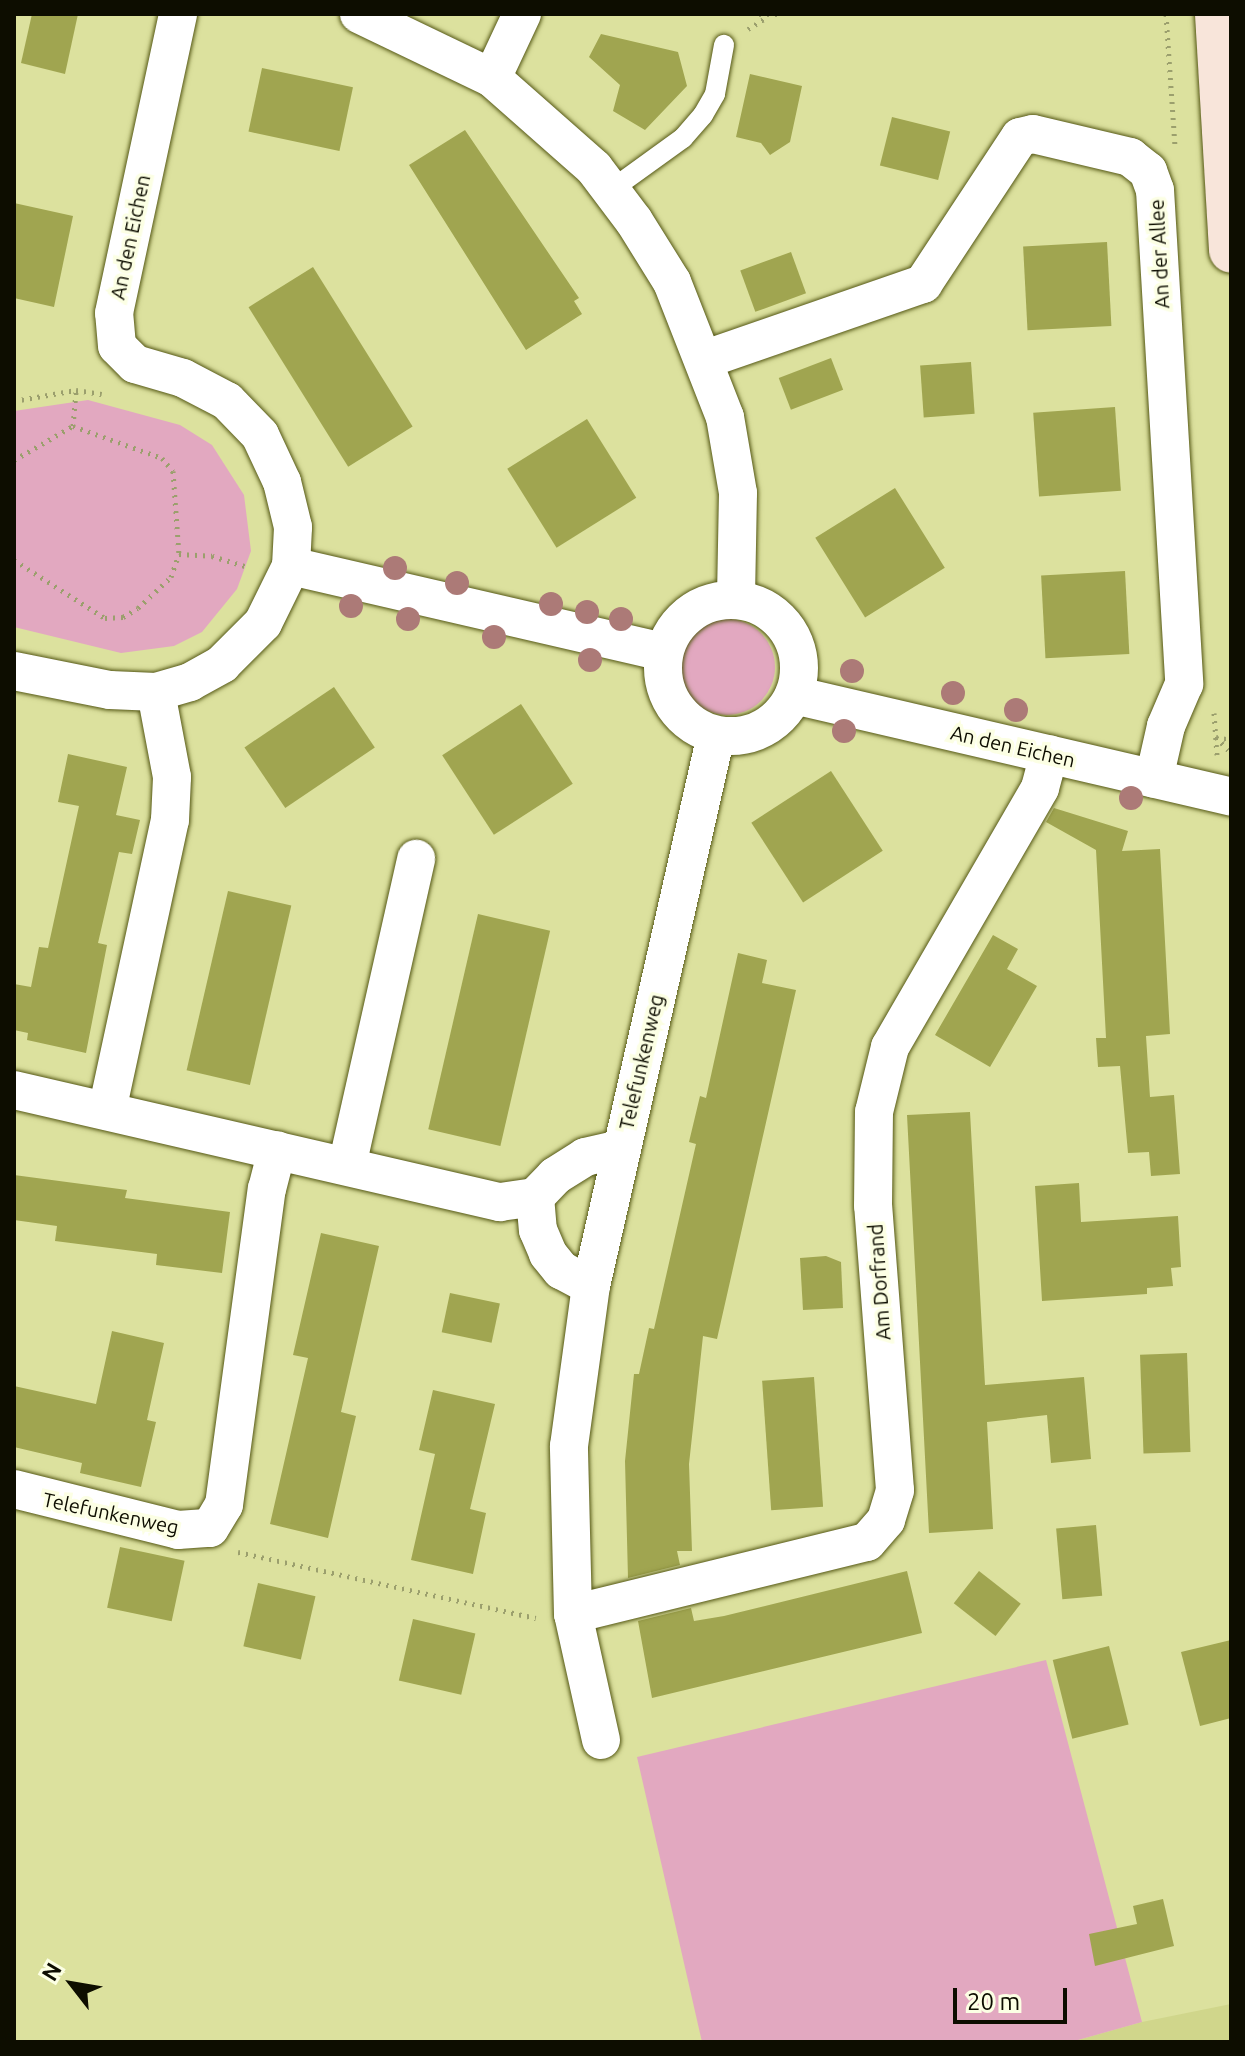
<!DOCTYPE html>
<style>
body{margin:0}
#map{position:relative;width:1245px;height:2056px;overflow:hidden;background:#dce19e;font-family:Ubuntu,sans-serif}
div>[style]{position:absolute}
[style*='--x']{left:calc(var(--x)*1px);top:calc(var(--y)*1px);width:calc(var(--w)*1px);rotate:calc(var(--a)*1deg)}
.built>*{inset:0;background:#d0d68b}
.green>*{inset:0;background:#e2a8c0}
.round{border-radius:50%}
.building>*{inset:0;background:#a0a550;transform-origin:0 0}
.path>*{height:5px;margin-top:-2.5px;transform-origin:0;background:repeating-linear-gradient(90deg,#9b9f6d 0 2px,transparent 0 8px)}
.roads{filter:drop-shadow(0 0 2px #555815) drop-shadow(0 0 2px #555815)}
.lane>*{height:20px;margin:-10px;padding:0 10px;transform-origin:10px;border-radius:10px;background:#fff}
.street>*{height:38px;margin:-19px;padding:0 19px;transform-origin:19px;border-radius:19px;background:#fff}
.street>.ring{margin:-19px;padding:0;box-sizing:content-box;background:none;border:38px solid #fff;border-radius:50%}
.secondary>*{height:44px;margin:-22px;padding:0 22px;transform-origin:22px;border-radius:22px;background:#f8e5da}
.trees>*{width:24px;height:24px;margin:-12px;border-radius:50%;background:#ac7a77}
span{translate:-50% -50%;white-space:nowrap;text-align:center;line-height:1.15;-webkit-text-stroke:7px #fcffe4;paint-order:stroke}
.street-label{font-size:20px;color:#0d0d00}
.frame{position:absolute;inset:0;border:16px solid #0d0d00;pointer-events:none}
.north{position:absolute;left:32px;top:1944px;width:80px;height:80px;-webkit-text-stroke:6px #fcffe4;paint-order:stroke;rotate:301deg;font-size:22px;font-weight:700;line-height:32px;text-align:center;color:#0d0d00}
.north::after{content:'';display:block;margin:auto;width:28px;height:36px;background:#0d0d00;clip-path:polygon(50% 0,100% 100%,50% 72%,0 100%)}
.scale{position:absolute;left:953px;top:1988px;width:114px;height:36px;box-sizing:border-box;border:4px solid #0d0d00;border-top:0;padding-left:10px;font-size:24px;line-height:28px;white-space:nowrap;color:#0d0d00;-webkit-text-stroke:6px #fcffe4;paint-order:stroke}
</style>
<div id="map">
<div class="built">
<i style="clip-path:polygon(1231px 2004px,1231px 2042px,1071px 2042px,1142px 2022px)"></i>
</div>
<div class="green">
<i style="clip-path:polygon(88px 400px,180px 425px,212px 445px,244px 495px,251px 551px,237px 589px,202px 632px,174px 646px,121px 653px,14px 627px,14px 411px)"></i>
<i class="round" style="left:679px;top:619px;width:96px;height:96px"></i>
<i style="clip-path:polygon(1046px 1660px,1142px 2022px,1071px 2042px,702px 2042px,637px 1757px)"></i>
</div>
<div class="building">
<i style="clip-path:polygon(32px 14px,78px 14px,65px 74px,21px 63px)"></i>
<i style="clip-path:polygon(601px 34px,678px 52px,687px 86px,645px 130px,613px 111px,620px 85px,589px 57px)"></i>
<i style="left:262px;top:68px;width:93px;height:65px;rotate:12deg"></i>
<i style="clip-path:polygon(750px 74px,802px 86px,790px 142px,770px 155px,761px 143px,736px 137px)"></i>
<i style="left:892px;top:117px;width:60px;height:50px;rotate:14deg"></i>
<i style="clip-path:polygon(465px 130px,579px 298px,574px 301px,582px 314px,526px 350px,409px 165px)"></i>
<i style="clip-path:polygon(14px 203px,73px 216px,54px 307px,14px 298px)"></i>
<i style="left:1107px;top:242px;width:84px;height:84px;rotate:87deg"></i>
<i style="left:791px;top:252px;width:44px;height:54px;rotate:70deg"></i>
<i style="left:313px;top:267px;width:188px;height:76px;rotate:58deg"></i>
<i style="left:831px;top:358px;width:34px;height:56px;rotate:69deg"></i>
<i style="left:971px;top:362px;width:52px;height:51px;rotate:86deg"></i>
<i style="left:1115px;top:407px;width:84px;height:82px;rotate:86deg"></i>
<i style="left:587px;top:419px;width:93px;height:94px;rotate:58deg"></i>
<i style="left:895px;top:488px;width:94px;height:94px;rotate:58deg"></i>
<i style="left:1125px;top:571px;width:83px;height:84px;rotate:87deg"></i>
<i style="left:334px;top:687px;width:73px;height:108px;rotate:56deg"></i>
<i style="left:521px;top:704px;width:95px;height:94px;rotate:57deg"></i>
<i style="clip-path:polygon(68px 754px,127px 767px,116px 815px,140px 820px,132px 854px,119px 852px,98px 943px,107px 945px,86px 1053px,27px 1040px,28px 1033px,14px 1030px,14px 984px,31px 987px,39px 947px,48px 948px,79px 806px,58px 802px)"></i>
<i style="left:831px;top:771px;width:95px;height:95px;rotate:57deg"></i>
<i style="clip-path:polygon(1054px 808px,1128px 831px,1122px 851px,1160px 849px,1170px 1034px,1146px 1036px,1150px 1097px,1174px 1095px,1180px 1174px,1151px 1176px,1149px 1152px,1128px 1153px,1120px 1066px,1098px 1067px,1096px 1038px,1106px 1038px,1096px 850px,1046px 822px)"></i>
<i style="left:228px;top:891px;width:65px;height:184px;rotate:13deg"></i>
<i style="left:478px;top:914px;width:74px;height:221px;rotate:13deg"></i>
<i style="clip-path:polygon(993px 935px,1018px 949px,1007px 969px,1037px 986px,990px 1067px,935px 1035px)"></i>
<i style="clip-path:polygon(738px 953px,767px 960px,762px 983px,796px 990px,717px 1339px,703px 1336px,689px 1464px,692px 1551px,677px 1551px,680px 1565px,628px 1578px,625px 1461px,634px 1374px,639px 1374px,649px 1328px,654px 1329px,696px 1144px,689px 1142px,700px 1096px,706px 1098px)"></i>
<i style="clip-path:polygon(970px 1112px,985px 1385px,1084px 1377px,1091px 1459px,1051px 1463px,1047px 1415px,987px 1422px,993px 1529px,929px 1533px,907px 1115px)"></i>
<i style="clip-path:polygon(14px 1175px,127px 1190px,125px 1198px,230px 1212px,222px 1273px,156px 1265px,157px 1254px,55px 1241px,57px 1226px,14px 1220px)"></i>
<i style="clip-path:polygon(1079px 1183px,1081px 1222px,1178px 1216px,1181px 1267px,1171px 1268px,1173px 1286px,1147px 1288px,1147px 1294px,1042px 1301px,1035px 1186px)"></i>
<i style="clip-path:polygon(321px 1233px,379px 1246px,341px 1412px,356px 1416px,328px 1538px,270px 1524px,308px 1358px,293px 1355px)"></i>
<i style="clip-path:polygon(826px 1256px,841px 1262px,843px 1308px,803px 1310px,800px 1258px)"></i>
<i style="left:450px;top:1293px;width:51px;height:40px;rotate:12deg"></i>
<i style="clip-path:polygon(112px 1331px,164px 1343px,147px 1420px,156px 1422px,141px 1487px,80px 1473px,82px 1463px,14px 1447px,14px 1386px,96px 1404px)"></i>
<i style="left:1187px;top:1353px;width:99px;height:47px;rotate:88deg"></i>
<i style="left:814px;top:1377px;width:130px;height:52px;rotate:86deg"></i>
<i style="clip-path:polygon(433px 1390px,495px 1404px,470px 1509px,486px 1513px,473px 1574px,411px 1560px,435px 1454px,419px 1450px)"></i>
<i style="left:1096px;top:1525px;width:71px;height:40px;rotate:85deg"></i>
<i style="left:120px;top:1547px;width:66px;height:62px;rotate:12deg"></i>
<i style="clip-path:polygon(907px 1571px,922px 1633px,652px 1698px,638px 1621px,691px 1608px,694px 1621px,724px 1616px)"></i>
<i style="left:979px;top:1571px;width:53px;height:41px;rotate:38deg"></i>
<i style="left:258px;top:1583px;width:59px;height:65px;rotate:13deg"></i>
<i style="left:413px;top:1619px;width:64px;height:63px;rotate:13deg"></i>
<i style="clip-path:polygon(1231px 1640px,1231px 1718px,1200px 1726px,1181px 1652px)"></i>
<i style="left:1109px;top:1646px;width:81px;height:58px;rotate:76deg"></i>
<i style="clip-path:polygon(1163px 1899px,1174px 1946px,1095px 1966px,1089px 1934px,1137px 1924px,1133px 1906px)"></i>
</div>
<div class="path">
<i style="--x:759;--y:14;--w:18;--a:0"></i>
<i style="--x:1166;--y:14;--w:131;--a:86.1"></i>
<i style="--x:748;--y:29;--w:22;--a:-32"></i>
<i style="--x:14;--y:401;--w:63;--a:-10.1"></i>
<i style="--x:76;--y:390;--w:26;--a:9"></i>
<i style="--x:73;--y:426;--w:95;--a:19.8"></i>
<i style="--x:162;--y:458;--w:17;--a:50"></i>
<i style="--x:173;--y:471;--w:83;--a:85.9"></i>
<i style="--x:179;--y:554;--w:33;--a:3"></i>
<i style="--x:212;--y:556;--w:39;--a:17"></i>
<i style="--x:14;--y:460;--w:68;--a:-30"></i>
<i style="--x:73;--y:426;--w:36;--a:-85"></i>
<i style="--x:14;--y:560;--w:108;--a:32.5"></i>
<i style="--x:105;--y:618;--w:18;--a:-3"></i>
<i style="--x:123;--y:617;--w:17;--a:-31"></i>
<i style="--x:138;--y:608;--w:45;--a:-43.2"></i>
<i style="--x:171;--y:577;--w:24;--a:-71"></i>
<i style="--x:1214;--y:713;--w:42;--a:85.9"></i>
<i style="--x:1216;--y:737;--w:22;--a:47"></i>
<i style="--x:1216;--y:737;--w:15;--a:11"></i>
<i style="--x:238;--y:1552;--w:305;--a:12.5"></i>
</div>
<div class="roads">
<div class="lane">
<i style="--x:611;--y:190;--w:89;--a:-35.8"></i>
<i style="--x:683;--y:138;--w:30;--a:-49"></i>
<i style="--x:703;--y:115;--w:24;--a:-60"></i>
<i style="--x:715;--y:94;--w:50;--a:-79.6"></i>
</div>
<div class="street">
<i style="--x:359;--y:14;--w:148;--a:25.7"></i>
<i style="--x:492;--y:78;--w:136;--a:41.4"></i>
<i style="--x:594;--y:168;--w:66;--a:53"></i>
<i style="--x:634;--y:221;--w:72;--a:58.1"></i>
<i style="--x:672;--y:282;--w:145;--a:68.6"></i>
<i style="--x:725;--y:417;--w:77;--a:80.3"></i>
<i style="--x:738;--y:493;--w:107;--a:91.1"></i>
<i style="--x:492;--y:78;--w:71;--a:-64.9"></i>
<i style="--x:706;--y:359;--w:230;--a:-19.1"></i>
<i style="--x:923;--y:284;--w:176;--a:-56.6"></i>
<i style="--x:1020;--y:137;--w:13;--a:-13"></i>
<i style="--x:1033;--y:134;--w:100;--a:13.3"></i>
<i style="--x:1130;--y:157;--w:23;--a:38"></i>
<i style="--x:1148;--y:171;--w:20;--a:70"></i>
<i style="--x:1155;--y:190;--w:495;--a:86.6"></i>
<i style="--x:1184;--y:684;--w:46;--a:113.2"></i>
<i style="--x:1166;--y:726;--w:54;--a:102.8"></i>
<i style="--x:291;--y:566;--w:383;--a:13"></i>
<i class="ring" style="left:663px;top:600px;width:98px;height:98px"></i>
<i style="--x:14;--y:671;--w:98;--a:11.2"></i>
<i style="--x:110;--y:690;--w:46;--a:2.5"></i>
<i style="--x:156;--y:692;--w:35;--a:-16"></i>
<i style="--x:190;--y:682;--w:37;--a:-29"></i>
<i style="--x:222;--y:664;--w:58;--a:-45"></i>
<i style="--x:263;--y:623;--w:64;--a:-63.8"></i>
<i style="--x:291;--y:566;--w:39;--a:-87"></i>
<i style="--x:293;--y:527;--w:46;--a:-103.7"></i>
<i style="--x:282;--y:482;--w:52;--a:-115.1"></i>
<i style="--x:260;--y:435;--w:47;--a:-134.1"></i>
<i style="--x:227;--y:401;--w:50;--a:-152.4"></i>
<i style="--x:183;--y:378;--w:50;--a:-163.7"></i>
<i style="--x:135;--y:364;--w:25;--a:-135"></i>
<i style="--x:117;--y:346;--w:33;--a:-95"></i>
<i style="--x:114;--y:313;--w:306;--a:-77.9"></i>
<i style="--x:794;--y:695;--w:449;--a:13.1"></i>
<i style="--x:14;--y:1090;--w:499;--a:13"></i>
<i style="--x:500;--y:1202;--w:35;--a:-8"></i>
<i style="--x:535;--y:1197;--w:29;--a:-46"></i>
<i style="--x:555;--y:1176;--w:36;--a:-32"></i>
<i style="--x:585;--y:1157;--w:36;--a:-13"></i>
<i style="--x:107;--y:1111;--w:298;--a:-77.8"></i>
<i style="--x:170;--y:820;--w:43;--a:-87.3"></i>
<i style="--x:172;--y:777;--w:86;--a:-100.7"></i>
<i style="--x:347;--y:1166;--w:315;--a:-77.3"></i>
<i style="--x:535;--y:1197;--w:33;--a:85"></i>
<i style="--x:538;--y:1230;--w:26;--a:67"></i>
<i style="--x:548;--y:1254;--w:21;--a:51"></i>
<i style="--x:561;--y:1270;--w:34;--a:28"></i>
<i style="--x:14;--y:1489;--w:169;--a:14"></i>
<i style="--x:178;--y:1530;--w:32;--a:-4"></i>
<i style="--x:210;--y:1528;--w:27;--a:-59"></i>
<i style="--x:224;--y:1505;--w:319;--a:-82.3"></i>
<i style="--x:267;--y:1189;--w:40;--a:-75.6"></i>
<i style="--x:573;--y:1614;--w:303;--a:-13.8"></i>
<i style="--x:867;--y:1542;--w:29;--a:-49"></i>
<i style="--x:886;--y:1520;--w:31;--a:-73"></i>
<i style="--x:895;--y:1490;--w:285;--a:-94.4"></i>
<i style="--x:873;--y:1206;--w:94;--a:-89.4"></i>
<i style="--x:874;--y:1112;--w:67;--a:-76.2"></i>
<i style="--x:890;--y:1047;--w:299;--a:-59.9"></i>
<i style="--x:1040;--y:788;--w:35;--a:-75"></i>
<i style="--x:601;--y:1740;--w:129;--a:-102.5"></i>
<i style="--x:573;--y:1614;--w:168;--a:-91.4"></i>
<i style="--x:569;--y:1446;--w:162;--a:-82.2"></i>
<i style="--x:591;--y:1286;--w:565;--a:-77.22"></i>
</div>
<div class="secondary">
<i style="--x:1217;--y:14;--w:237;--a:86.6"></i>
</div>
</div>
<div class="trees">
<i style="left:395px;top:568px"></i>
<i style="left:457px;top:583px"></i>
<i style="left:551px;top:604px"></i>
<i style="left:351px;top:606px"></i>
<i style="left:587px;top:612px"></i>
<i style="left:408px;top:619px"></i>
<i style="left:621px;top:619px"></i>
<i style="left:494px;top:637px"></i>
<i style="left:590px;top:660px"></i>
<i style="left:852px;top:671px"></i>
<i style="left:953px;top:693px"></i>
<i style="left:1016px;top:710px"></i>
<i style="left:844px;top:731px"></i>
<i style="left:1131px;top:798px"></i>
</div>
<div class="street-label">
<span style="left:130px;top:237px;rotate:-78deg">An den Eichen</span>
<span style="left:1159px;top:254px;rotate:-93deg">An der Allee</span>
<span style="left:1013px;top:746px;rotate:13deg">An den Eichen</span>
<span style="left:641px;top:1062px;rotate:-77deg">Telefunkenweg</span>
<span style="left:879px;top:1282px;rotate:-94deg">Am Dorfrand</span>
<span style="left:111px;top:1513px;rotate:12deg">Telefunkenweg</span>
</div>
<div class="frame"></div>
<div class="north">N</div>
<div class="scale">20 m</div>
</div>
